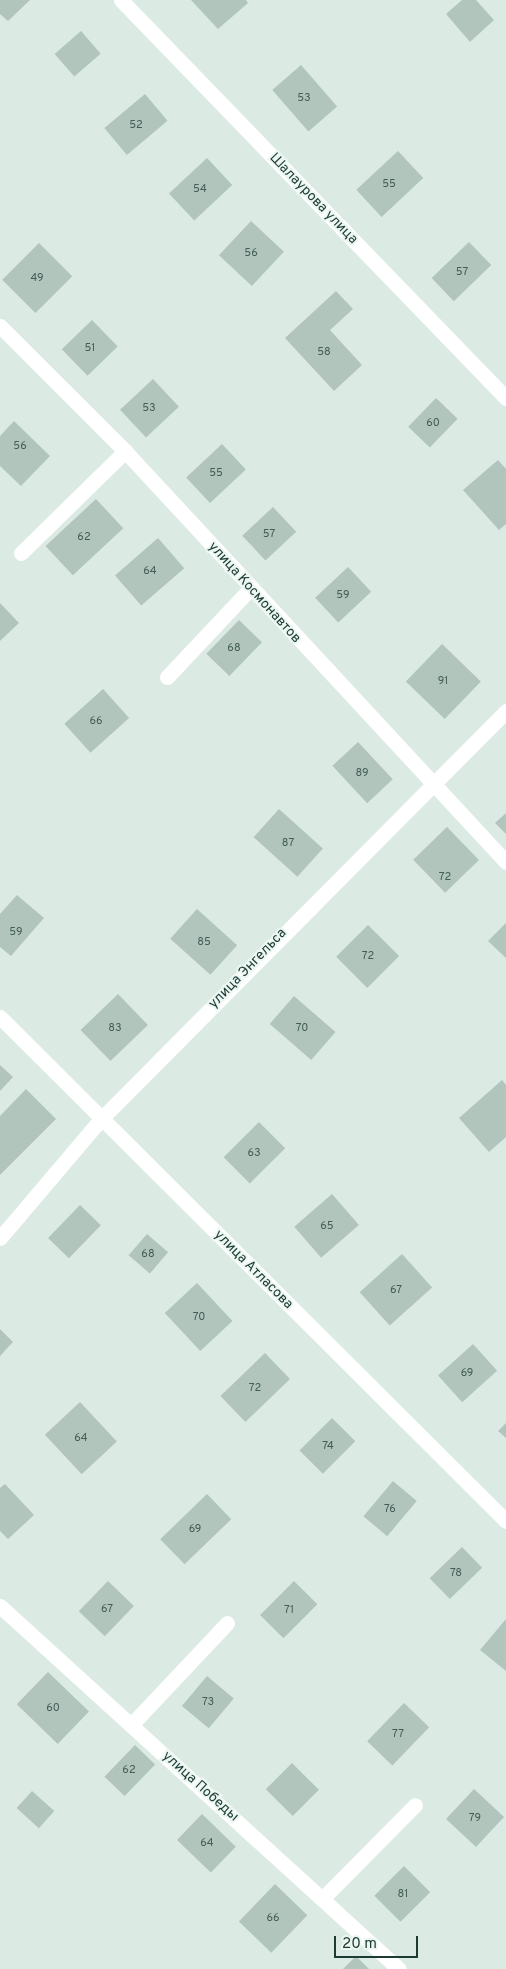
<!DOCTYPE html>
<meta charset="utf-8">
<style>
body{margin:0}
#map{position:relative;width:506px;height:1969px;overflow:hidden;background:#dceae4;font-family:Overpass,sans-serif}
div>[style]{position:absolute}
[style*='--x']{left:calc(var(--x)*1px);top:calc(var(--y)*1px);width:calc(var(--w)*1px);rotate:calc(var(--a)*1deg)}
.building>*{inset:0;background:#b1c5bd;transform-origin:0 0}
.service>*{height:15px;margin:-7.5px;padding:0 7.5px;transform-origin:7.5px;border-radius:7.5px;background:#fff}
.minor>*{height:15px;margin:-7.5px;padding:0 7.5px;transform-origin:7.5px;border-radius:7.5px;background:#fff}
span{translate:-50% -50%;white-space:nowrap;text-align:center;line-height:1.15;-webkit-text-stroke:4px #ecf7f2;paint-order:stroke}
.number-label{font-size:11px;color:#425d56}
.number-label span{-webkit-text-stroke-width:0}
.street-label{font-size:14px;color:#1d3a34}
.scale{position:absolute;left:334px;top:1936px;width:84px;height:22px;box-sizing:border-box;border:2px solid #1d3a34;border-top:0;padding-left:6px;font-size:15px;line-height:18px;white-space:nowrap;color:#1d3a34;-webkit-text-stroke:4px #ecf7f2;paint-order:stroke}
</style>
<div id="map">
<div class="building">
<i style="clip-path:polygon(0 0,30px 0,8px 21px,0 14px)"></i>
<i style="clip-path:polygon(191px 0,246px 0,248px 3px,218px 29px)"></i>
<i style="clip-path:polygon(462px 0,476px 0,494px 20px,470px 42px,446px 14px)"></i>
<i style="left:81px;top:31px;width:30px;height:35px;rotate:49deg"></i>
<i style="left:301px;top:65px;width:55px;height:38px;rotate:49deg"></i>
<i style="left:145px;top:94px;width:35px;height:53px;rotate:50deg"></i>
<i style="left:398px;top:151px;width:37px;height:57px;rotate:47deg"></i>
<i style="left:207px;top:158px;width:37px;height:52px;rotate:47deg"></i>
<i style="left:251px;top:221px;width:45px;height:47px;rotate:43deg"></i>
<i style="left:469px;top:242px;width:32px;height:52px;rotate:46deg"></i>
<i style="left:39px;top:243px;width:47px;height:52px;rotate:45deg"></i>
<i style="clip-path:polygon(336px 291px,353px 309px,330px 330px,362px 365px,334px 391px,285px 338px)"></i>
<i style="left:92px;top:320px;width:37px;height:42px;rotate:46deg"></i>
<i style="left:153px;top:379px;width:38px;height:45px;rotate:47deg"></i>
<i style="left:436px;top:398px;width:30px;height:40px;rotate:44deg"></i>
<i style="clip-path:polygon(14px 421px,50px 456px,21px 486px,0 466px,0 436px)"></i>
<i style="left:222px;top:444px;width:35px;height:49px;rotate:47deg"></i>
<i style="clip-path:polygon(498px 460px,506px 469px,506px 524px,499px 530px,463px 490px)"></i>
<i style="left:96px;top:499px;width:40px;height:69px;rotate:47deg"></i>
<i style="left:273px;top:507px;width:34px;height:42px;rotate:47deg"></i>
<i style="left:158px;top:538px;width:40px;height:57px;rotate:49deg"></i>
<i style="left:348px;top:567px;width:34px;height:45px;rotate:47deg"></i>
<i style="clip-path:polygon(0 603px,19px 623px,0 641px)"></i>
<i style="left:239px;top:620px;width:32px;height:47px;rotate:44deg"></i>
<i style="left:442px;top:644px;width:54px;height:52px;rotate:44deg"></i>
<i style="left:103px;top:689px;width:39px;height:52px;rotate:48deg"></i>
<i style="left:358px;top:742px;width:51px;height:35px;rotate:47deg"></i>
<i style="left:279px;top:809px;width:59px;height:38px;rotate:42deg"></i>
<i style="clip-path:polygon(506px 813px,506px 834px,495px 823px)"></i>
<i style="left:447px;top:827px;width:46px;height:47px;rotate:46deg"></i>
<i style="clip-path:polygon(17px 895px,44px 918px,11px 956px,0 947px,0 914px)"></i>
<i style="left:197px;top:909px;width:54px;height:40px;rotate:42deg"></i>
<i style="clip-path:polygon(506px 923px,506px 958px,488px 941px)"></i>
<i style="left:368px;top:925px;width:44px;height:45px;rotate:45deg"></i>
<i style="left:118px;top:994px;width:43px;height:52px;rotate:46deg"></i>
<i style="left:294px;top:996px;width:55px;height:37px;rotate:41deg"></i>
<i style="clip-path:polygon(0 1065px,13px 1077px,0 1091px)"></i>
<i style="clip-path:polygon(502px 1080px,506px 1085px,506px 1137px,489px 1152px,459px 1118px)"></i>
<i style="clip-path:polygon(26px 1089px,56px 1119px,0 1175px,0 1116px)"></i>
<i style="left:259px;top:1122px;width:37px;height:50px;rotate:45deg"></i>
<i style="left:332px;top:1194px;width:41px;height:50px;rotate:49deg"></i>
<i style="left:80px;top:1205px;width:29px;height:46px;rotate:44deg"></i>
<i style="left:147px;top:1234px;width:28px;height:28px;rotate:41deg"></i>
<i style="left:402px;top:1254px;width:45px;height:57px;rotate:48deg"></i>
<i style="left:197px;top:1283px;width:52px;height:44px;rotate:47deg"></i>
<i style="clip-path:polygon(0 1329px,13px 1342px,0 1356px)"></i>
<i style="left:473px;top:1344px;width:36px;height:47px;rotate:48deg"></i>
<i style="left:265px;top:1353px;width:36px;height:62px;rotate:46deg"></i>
<i style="left:80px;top:1402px;width:54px;height:48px;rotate:47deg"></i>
<i style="left:332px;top:1418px;width:33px;height:46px;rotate:45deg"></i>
<i style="clip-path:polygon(506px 1423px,506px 1438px,498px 1431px)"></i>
<i style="left:393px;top:1481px;width:31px;height:46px;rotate:40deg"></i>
<i style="clip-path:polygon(5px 1484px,34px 1515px,8px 1539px,0 1531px,0 1488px)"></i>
<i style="left:207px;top:1494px;width:35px;height:65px;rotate:46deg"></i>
<i style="left:462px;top:1547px;width:29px;height:45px;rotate:46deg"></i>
<i style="left:108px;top:1581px;width:36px;height:42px;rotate:44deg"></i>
<i style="left:294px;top:1581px;width:33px;height:48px;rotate:45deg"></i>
<i style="clip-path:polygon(506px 1619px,506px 1671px,480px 1650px)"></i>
<i style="left:48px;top:1672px;width:57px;height:45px;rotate:44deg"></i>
<i style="left:207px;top:1676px;width:35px;height:39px;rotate:40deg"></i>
<i style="left:404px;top:1703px;width:35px;height:53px;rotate:44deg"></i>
<i style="left:135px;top:1745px;width:28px;height:44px;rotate:44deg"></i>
<i style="left:292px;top:1763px;width:38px;height:37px;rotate:45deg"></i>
<i style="left:474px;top:1789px;width:41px;height:41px;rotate:43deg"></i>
<i style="left:32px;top:1791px;width:30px;height:23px;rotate:42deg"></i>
<i style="left:202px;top:1814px;width:47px;height:36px;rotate:44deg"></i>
<i style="left:404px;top:1866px;width:37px;height:42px;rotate:45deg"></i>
<i style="left:275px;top:1884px;width:45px;height:52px;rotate:44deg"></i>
<i style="clip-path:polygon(356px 1956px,369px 1969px,343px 1969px)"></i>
</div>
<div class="service">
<i style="--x:21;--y:553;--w:146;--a:-44.4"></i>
<i style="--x:167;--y:677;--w:121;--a:-46.7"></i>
<i style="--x:131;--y:1725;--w:140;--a:-46.7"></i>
<i style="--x:322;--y:1899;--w:132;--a:-45.3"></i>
</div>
<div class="minor">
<i style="--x:121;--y:0;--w:554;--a:45.95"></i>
<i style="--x:0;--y:326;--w:177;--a:45"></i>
<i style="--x:125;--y:451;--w:560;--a:47.17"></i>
<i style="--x:0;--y:1017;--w:714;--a:44.89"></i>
<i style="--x:0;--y:1238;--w:156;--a:-49.7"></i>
<i style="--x:101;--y:1119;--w:575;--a:-45.21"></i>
<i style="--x:0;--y:1606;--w:539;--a:42.3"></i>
</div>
<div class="number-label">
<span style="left:304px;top:98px">53</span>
<span style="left:136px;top:125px">52</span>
<span style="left:389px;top:184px">55</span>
<span style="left:200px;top:189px">54</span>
<span style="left:251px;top:253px">56</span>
<span style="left:462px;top:272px">57</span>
<span style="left:37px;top:278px">49</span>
<span style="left:90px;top:348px">51</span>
<span style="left:324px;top:352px">58</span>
<span style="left:149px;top:408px">53</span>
<span style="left:433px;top:423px">60</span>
<span style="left:20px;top:446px">56</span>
<span style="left:216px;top:473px">55</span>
<span style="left:269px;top:534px">57</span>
<span style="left:84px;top:537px">62</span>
<span style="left:150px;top:571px">64</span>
<span style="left:343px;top:595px">59</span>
<span style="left:234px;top:648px">68</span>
<span style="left:443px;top:681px">91</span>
<span style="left:96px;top:721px">66</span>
<span style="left:362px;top:773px">89</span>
<span style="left:288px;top:843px">87</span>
<span style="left:445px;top:877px">72</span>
<span style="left:16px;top:932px">59</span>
<span style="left:204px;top:942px">85</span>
<span style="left:368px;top:956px">72</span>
<span style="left:115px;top:1028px">83</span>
<span style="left:302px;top:1028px">70</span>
<span style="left:254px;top:1153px">63</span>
<span style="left:327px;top:1226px">65</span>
<span style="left:148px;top:1254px">68</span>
<span style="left:396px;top:1290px">67</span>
<span style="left:199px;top:1317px">70</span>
<span style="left:467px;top:1373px">69</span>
<span style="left:255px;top:1388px">72</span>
<span style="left:81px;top:1438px">64</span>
<span style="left:328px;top:1446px">74</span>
<span style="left:390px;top:1509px">76</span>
<span style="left:195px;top:1529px">69</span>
<span style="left:456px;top:1573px">78</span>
<span style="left:107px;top:1609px">67</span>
<span style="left:289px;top:1610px">71</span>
<span style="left:208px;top:1702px">73</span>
<span style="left:53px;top:1708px">60</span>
<span style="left:398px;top:1734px">77</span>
<span style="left:129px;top:1770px">62</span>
<span style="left:475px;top:1818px">79</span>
<span style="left:207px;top:1843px">64</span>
<span style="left:403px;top:1894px">81</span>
<span style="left:273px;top:1918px">66</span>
</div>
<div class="street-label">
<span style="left:313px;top:199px;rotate:46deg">Шалаурова улица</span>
<span style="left:254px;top:593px;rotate:48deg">улица Космонавтов</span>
<span style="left:248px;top:969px;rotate:-46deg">улица Энгельса</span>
<span style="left:253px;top:1270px;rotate:45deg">улица Атласова</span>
<span style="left:200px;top:1787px;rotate:42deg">улица Победы</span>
</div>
<div class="scale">20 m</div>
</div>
